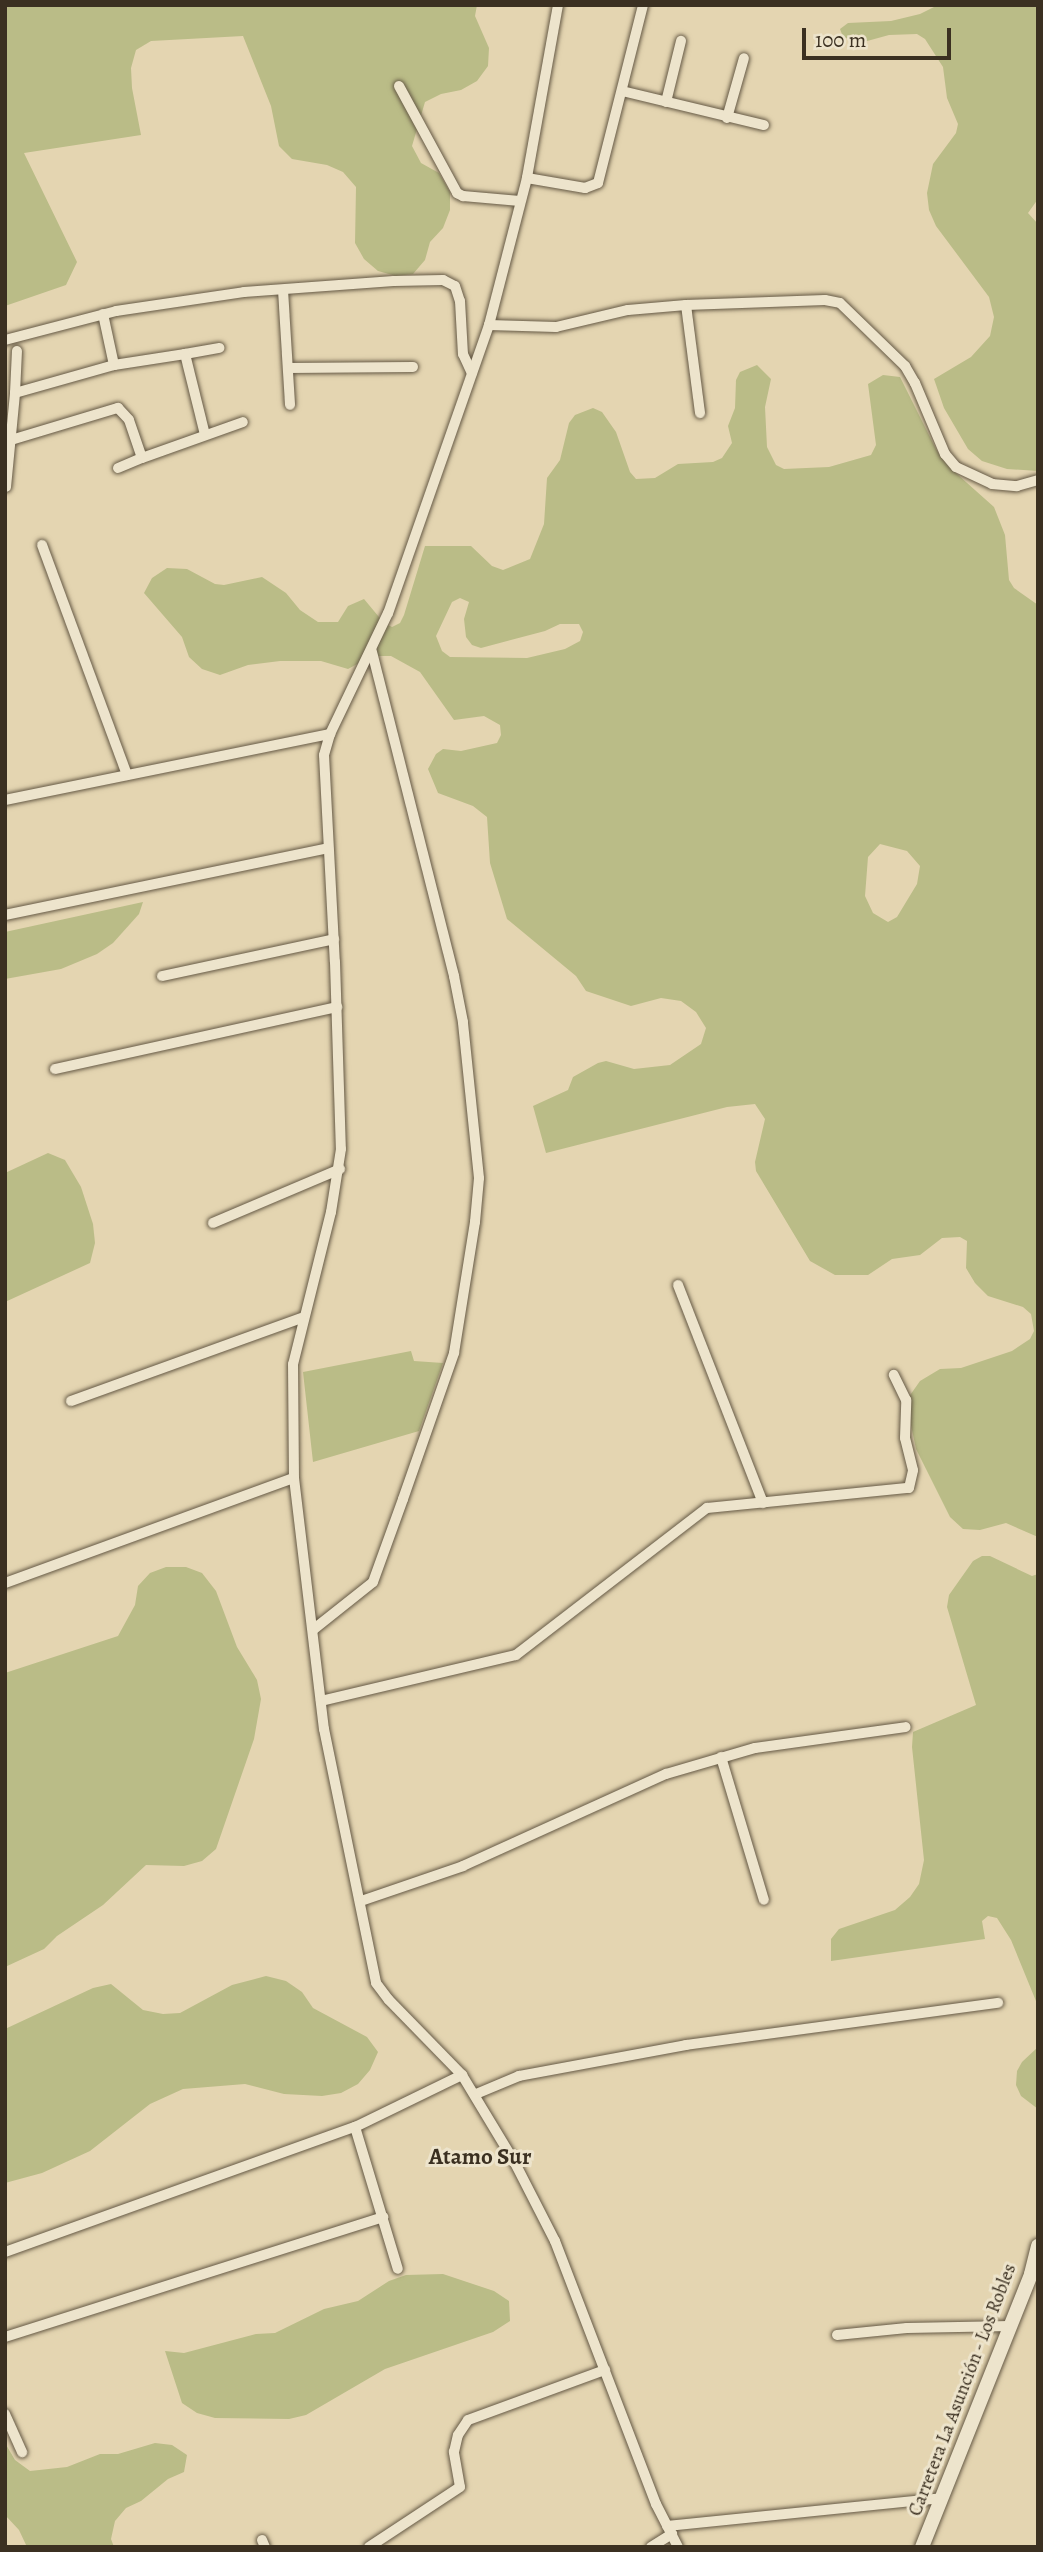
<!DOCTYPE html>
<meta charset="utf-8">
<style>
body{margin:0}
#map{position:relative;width:1043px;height:2552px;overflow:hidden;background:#e4d5b1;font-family:Alegreya,serif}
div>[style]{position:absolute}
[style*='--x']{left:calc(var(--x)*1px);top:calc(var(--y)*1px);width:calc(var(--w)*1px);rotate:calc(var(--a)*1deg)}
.green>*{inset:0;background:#babc87}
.roads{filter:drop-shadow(0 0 2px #655945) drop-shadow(0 0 2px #655945)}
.minor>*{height:10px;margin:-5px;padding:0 5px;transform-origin:5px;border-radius:5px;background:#ede4cc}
.tertiary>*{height:14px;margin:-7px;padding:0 7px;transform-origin:7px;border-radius:7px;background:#ede4cc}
span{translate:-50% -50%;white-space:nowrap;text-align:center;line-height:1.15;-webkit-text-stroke:6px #ede4cc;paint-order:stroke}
.street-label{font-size:19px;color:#3b3021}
.quarter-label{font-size:23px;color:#3b3021;font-weight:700}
.frame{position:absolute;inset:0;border:7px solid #3b3021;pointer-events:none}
.scale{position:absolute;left:802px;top:28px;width:149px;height:32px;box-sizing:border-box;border:4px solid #3b3021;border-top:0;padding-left:9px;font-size:21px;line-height:24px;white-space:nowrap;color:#3b3021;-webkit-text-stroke:5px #ede4cc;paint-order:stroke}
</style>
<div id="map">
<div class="green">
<i style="clip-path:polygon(5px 5px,477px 5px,475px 16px,489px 48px,488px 66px,477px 81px,461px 90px,441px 94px,425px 102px,412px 146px,421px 163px,439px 173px,450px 192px,450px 210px,443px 228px,430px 242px,425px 260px,413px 274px,396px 276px,378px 271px,364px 259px,355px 243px,356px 187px,343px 172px,327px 165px,292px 159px,279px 146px,271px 106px,243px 36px,151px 41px,136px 50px,131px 68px,132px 88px,141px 135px,24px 153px,77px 262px,66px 285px,5px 306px)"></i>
<i style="clip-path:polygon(938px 5px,1038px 5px,1038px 199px,1028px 213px,1038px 224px,1038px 471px,1007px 469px,982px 461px,968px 449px,944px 408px,934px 379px,971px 357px,990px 336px,994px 317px,989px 297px,936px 226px,929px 210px,927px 193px,933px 164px,956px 133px,958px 124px,947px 98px,943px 67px,925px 39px,917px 34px,889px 35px,860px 43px,843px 37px,840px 29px,848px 23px,891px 21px,920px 14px)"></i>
<i style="clip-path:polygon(evenodd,757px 365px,771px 379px,765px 407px,767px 447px,776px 465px,784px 469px,829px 467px,871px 455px,876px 445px,868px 384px,883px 375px,900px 377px,936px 449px,948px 466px,994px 507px,1005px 535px,1009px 580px,1014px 588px,1038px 605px,1038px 1537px,1006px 1523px,980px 1530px,963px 1529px,950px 1517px,916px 1449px,906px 1401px,920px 1381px,940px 1369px,961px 1368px,1012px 1351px,1030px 1339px,1034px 1331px,1031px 1314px,1023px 1307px,988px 1296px,975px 1283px,966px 1268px,967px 1241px,960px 1237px,942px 1238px,920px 1255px,892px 1259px,868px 1275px,835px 1275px,810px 1261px,756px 1171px,755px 1162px,765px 1119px,755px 1104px,727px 1107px,546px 1153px,533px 1106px,568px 1090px,573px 1077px,598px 1063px,606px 1061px,634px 1069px,670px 1065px,701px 1044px,706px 1028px,696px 1012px,681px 1001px,661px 998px,631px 1006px,586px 991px,576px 976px,507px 919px,490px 863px,487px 817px,473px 806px,438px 793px,428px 769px,436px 754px,443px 749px,461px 751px,497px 743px,501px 735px,500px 725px,484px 716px,454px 720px,420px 672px,391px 656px,372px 656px,348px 669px,321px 661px,280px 661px,248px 665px,220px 675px,202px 669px,189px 657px,182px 637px,144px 593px,152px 578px,167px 568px,187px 569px,215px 584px,224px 585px,262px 577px,286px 593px,300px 610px,318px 622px,338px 622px,348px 606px,364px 599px,384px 623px,392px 627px,400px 623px,404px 615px,425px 546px,471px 546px,492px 566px,503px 570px,530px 559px,544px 524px,547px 478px,560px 460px,569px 423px,575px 415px,593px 408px,602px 412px,616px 432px,630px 472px,636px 479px,655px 478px,678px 464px,713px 462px,722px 458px,732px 443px,728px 426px,735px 408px,736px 380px,740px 372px,757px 365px,460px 598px,469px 602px,464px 619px,466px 637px,472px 645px,481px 648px,545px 631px,560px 624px,579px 624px,583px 632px,580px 641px,565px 649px,527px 658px,450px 657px,442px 651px,436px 636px,452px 602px,460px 598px,757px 365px,880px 844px,907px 851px,920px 866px,917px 884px,897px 917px,888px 922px,873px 913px,865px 896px,868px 857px,880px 844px)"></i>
<i style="clip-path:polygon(143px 902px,139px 914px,113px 943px,97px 954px,61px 969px,5px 979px,5px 932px)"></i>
<i style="clip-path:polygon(48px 1153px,65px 1160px,81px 1187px,93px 1224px,95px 1243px,90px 1263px,5px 1302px,5px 1173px)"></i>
<i style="clip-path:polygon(411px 1351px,414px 1361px,443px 1363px,419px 1431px,313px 1462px,303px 1372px)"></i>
<i style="clip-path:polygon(982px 1556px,990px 1556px,1032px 1576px,1038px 1574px,1038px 2006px,1011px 1940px,997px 1918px,988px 1916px,982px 1921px,985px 1939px,831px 1961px,831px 1939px,839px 1929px,895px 1910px,910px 1897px,919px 1884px,924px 1860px,912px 1747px,913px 1732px,976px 1705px,947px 1607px,949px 1595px,973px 1561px)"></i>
<i style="clip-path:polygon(166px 1567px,186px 1567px,202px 1573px,216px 1591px,237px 1647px,257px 1680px,261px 1699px,254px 1739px,216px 1849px,202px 1861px,184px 1866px,146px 1865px,103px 1905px,57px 1936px,44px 1949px,5px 1967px,5px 1673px,118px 1636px,135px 1605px,138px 1586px,150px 1573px)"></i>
<i style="clip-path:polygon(266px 1976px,286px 1981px,302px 1992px,313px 2008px,367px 2037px,378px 2052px,370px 2070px,358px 2084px,341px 2093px,322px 2096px,284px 2094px,245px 2084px,183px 2089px,150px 2104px,90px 2151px,42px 2173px,5px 2183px,5px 2029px,93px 1988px,111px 1984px,143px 2010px,163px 2014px,180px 2013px,232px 1985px)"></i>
<i style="clip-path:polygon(1038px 2047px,1038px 2109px,1021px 2096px,1016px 2085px,1017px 2071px,1022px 2062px)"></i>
<i style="clip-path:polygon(443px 2274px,494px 2291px,509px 2301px,510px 2321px,493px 2332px,385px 2369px,306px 2415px,289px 2419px,215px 2418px,197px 2413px,182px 2403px,165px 2351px,184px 2353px,256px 2334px,275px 2333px,324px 2309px,358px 2301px,389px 2281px,406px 2275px)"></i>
<i style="clip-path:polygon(5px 2443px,15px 2460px,30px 2471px,67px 2467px,100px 2454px,118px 2454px,155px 2443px,172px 2445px,187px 2455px,184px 2472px,168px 2479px,141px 2501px,126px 2508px,115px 2521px,111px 2539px,114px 2547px,27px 2547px,19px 2530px,5px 2515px)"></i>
</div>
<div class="roads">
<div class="minor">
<i style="--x:558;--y:5;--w:176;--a:100.2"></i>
<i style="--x:527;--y:178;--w:152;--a:104.5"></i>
<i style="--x:489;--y:325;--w:305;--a:109.3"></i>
<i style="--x:388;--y:613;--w:134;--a:115.6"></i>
<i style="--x:330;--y:734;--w:22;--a:106"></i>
<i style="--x:324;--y:755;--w:207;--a:87"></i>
<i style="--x:335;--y:962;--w:187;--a:88.2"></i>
<i style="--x:341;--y:1149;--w:64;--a:99"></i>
<i style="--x:331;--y:1212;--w:157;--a:104"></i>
<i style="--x:293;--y:1364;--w:114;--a:89.5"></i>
<i style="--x:294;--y:1478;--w:253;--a:83.2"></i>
<i style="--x:324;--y:1729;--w:259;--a:78.4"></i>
<i style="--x:376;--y:1983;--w:21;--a:53"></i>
<i style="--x:389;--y:2000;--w:105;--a:45.8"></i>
<i style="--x:462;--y:2075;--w:103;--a:58.9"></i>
<i style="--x:515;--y:2163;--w:88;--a:62.9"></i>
<i style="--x:555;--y:2241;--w:282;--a:69"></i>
<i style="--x:656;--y:2504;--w:48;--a:62.9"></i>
<i style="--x:399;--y:86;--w:122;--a:61.5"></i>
<i style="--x:457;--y:193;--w:7;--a:27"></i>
<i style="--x:463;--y:196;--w:57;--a:5"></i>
<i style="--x:622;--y:91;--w:146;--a:13.5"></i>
<i style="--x:666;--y:102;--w:63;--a:-76.2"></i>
<i style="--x:727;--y:118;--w:62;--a:-74.2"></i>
<i style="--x:527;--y:178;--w:59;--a:9.8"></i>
<i style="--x:585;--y:188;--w:14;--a:-21"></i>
<i style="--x:598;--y:183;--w:184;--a:-75.8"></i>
<i style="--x:283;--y:290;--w:115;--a:86.5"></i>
<i style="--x:686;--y:305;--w:109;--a:82.6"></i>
<i style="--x:489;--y:325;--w:67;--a:1.7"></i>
<i style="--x:556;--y:327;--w:74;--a:-13.3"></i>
<i style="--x:628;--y:310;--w:58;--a:-4.9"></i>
<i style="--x:686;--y:305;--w:139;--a:-2.1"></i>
<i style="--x:825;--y:300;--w:15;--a:11"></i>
<i style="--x:840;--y:303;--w:91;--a:44.1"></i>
<i style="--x:905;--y:366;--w:20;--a:60"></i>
<i style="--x:915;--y:383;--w:77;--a:67.1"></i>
<i style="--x:945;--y:454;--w:17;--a:50"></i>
<i style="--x:956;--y:467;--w:40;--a:25"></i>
<i style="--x:992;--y:484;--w:25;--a:5"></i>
<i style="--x:1017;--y:486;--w:22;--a:-16"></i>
<i style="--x:5;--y:340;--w:115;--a:-14.6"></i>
<i style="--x:116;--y:311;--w:129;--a:-8.4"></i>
<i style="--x:244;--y:292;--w:150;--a:-4.2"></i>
<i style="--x:394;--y:281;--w:49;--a:-1.2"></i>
<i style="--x:443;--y:280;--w:13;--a:27"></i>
<i style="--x:455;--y:286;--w:16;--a:72"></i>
<i style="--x:460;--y:301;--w:53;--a:86.8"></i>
<i style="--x:463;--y:354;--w:21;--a:65"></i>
<i style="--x:185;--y:354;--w:35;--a:-10"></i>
<i style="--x:114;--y:365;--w:72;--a:-8.8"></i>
<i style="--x:185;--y:354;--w:83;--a:76.1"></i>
<i style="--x:288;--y:368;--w:125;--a:-0.5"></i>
<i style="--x:15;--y:393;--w:42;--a:-87.3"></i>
<i style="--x:11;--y:440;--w:112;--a:-16.7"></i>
<i style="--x:118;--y:408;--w:16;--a:47"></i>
<i style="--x:129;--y:420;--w:40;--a:71.1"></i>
<i style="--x:142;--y:458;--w:107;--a:-19.6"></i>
<i style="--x:118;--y:468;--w:26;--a:-23"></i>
<i style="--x:6;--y:487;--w:94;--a:-84.5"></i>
<i style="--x:15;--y:393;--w:103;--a:-15.8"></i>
<i style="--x:114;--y:365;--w:52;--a:-102.2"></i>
<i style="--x:42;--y:545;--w:245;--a:69.7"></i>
<i style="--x:5;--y:800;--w:332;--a:-11.5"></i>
<i style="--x:5;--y:915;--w:330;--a:-11.7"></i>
<i style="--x:162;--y:976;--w:176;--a:-12.1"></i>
<i style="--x:55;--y:1069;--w:289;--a:-12.4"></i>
<i style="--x:213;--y:1223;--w:138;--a:-23"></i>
<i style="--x:678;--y:1285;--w:234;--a:68.7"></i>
<i style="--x:71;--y:1401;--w:245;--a:-19.8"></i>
<i style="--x:5;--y:1583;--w:307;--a:-20"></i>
<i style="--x:314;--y:1629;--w:75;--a:-38.5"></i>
<i style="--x:373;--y:1582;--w:88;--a:-70.1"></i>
<i style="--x:403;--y:1499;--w:155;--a:-70.7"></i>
<i style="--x:454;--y:1353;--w:133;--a:-80.9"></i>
<i style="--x:475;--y:1222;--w:44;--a:-84.8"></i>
<i style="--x:479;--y:1178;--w:157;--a:-95.9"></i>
<i style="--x:463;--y:1022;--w:47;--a:-101.1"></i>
<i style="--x:454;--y:976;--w:335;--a:-104.2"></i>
<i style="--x:321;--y:1701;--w:200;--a:-13.3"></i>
<i style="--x:516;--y:1655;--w:241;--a:-37.6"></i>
<i style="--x:707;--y:1508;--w:203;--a:-5.7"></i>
<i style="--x:909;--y:1488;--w:18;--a:-77"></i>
<i style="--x:913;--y:1470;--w:33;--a:-104"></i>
<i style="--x:905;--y:1438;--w:38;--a:-88"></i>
<i style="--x:906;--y:1400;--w:28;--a:-116"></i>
<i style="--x:721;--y:1757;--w:149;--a:73.3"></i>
<i style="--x:361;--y:1901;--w:108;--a:-18.9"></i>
<i style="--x:463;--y:1866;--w:223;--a:-24.4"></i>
<i style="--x:666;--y:1774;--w:93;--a:-16.3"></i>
<i style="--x:755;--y:1748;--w:152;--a:-7.9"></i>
<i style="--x:476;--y:2094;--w:47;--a:-22.7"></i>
<i style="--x:519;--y:2076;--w:170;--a:-10.5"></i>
<i style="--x:686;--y:2045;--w:315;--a:-7.7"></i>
<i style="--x:355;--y:2127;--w:148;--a:73.2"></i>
<i style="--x:5;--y:2252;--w:372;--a:-19.7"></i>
<i style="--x:355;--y:2127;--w:119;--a:-25.9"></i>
<i style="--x:837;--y:2335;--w:70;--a:-5.7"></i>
<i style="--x:907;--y:2328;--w:103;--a:-1.1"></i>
<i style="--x:5;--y:2337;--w:397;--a:-17.6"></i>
<i style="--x:5;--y:2414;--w:42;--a:65.9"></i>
<i style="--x:667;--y:2526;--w:276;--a:-5.8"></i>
<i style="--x:262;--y:2540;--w:8;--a:67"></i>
<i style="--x:369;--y:2547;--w:109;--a:-33.4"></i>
<i style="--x:460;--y:2487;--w:36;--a:-100"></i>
<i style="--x:454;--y:2452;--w:17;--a:-77"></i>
<i style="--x:458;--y:2435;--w:18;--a:-56"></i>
<i style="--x:468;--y:2420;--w:146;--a:-20.1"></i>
<i style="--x:651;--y:2547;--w:25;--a:-32"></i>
</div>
<div class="tertiary">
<i style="--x:922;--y:2547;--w:294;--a:-68.2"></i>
<i style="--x:1031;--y:2274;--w:29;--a:-76"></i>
</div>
</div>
<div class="street-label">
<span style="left:963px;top:2390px;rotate:-69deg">Carretera La Asunción - Los Robles</span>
</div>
<div class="quarter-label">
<span style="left:480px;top:2157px">Atamo Sur</span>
</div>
<div class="frame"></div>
<div class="scale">100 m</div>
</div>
